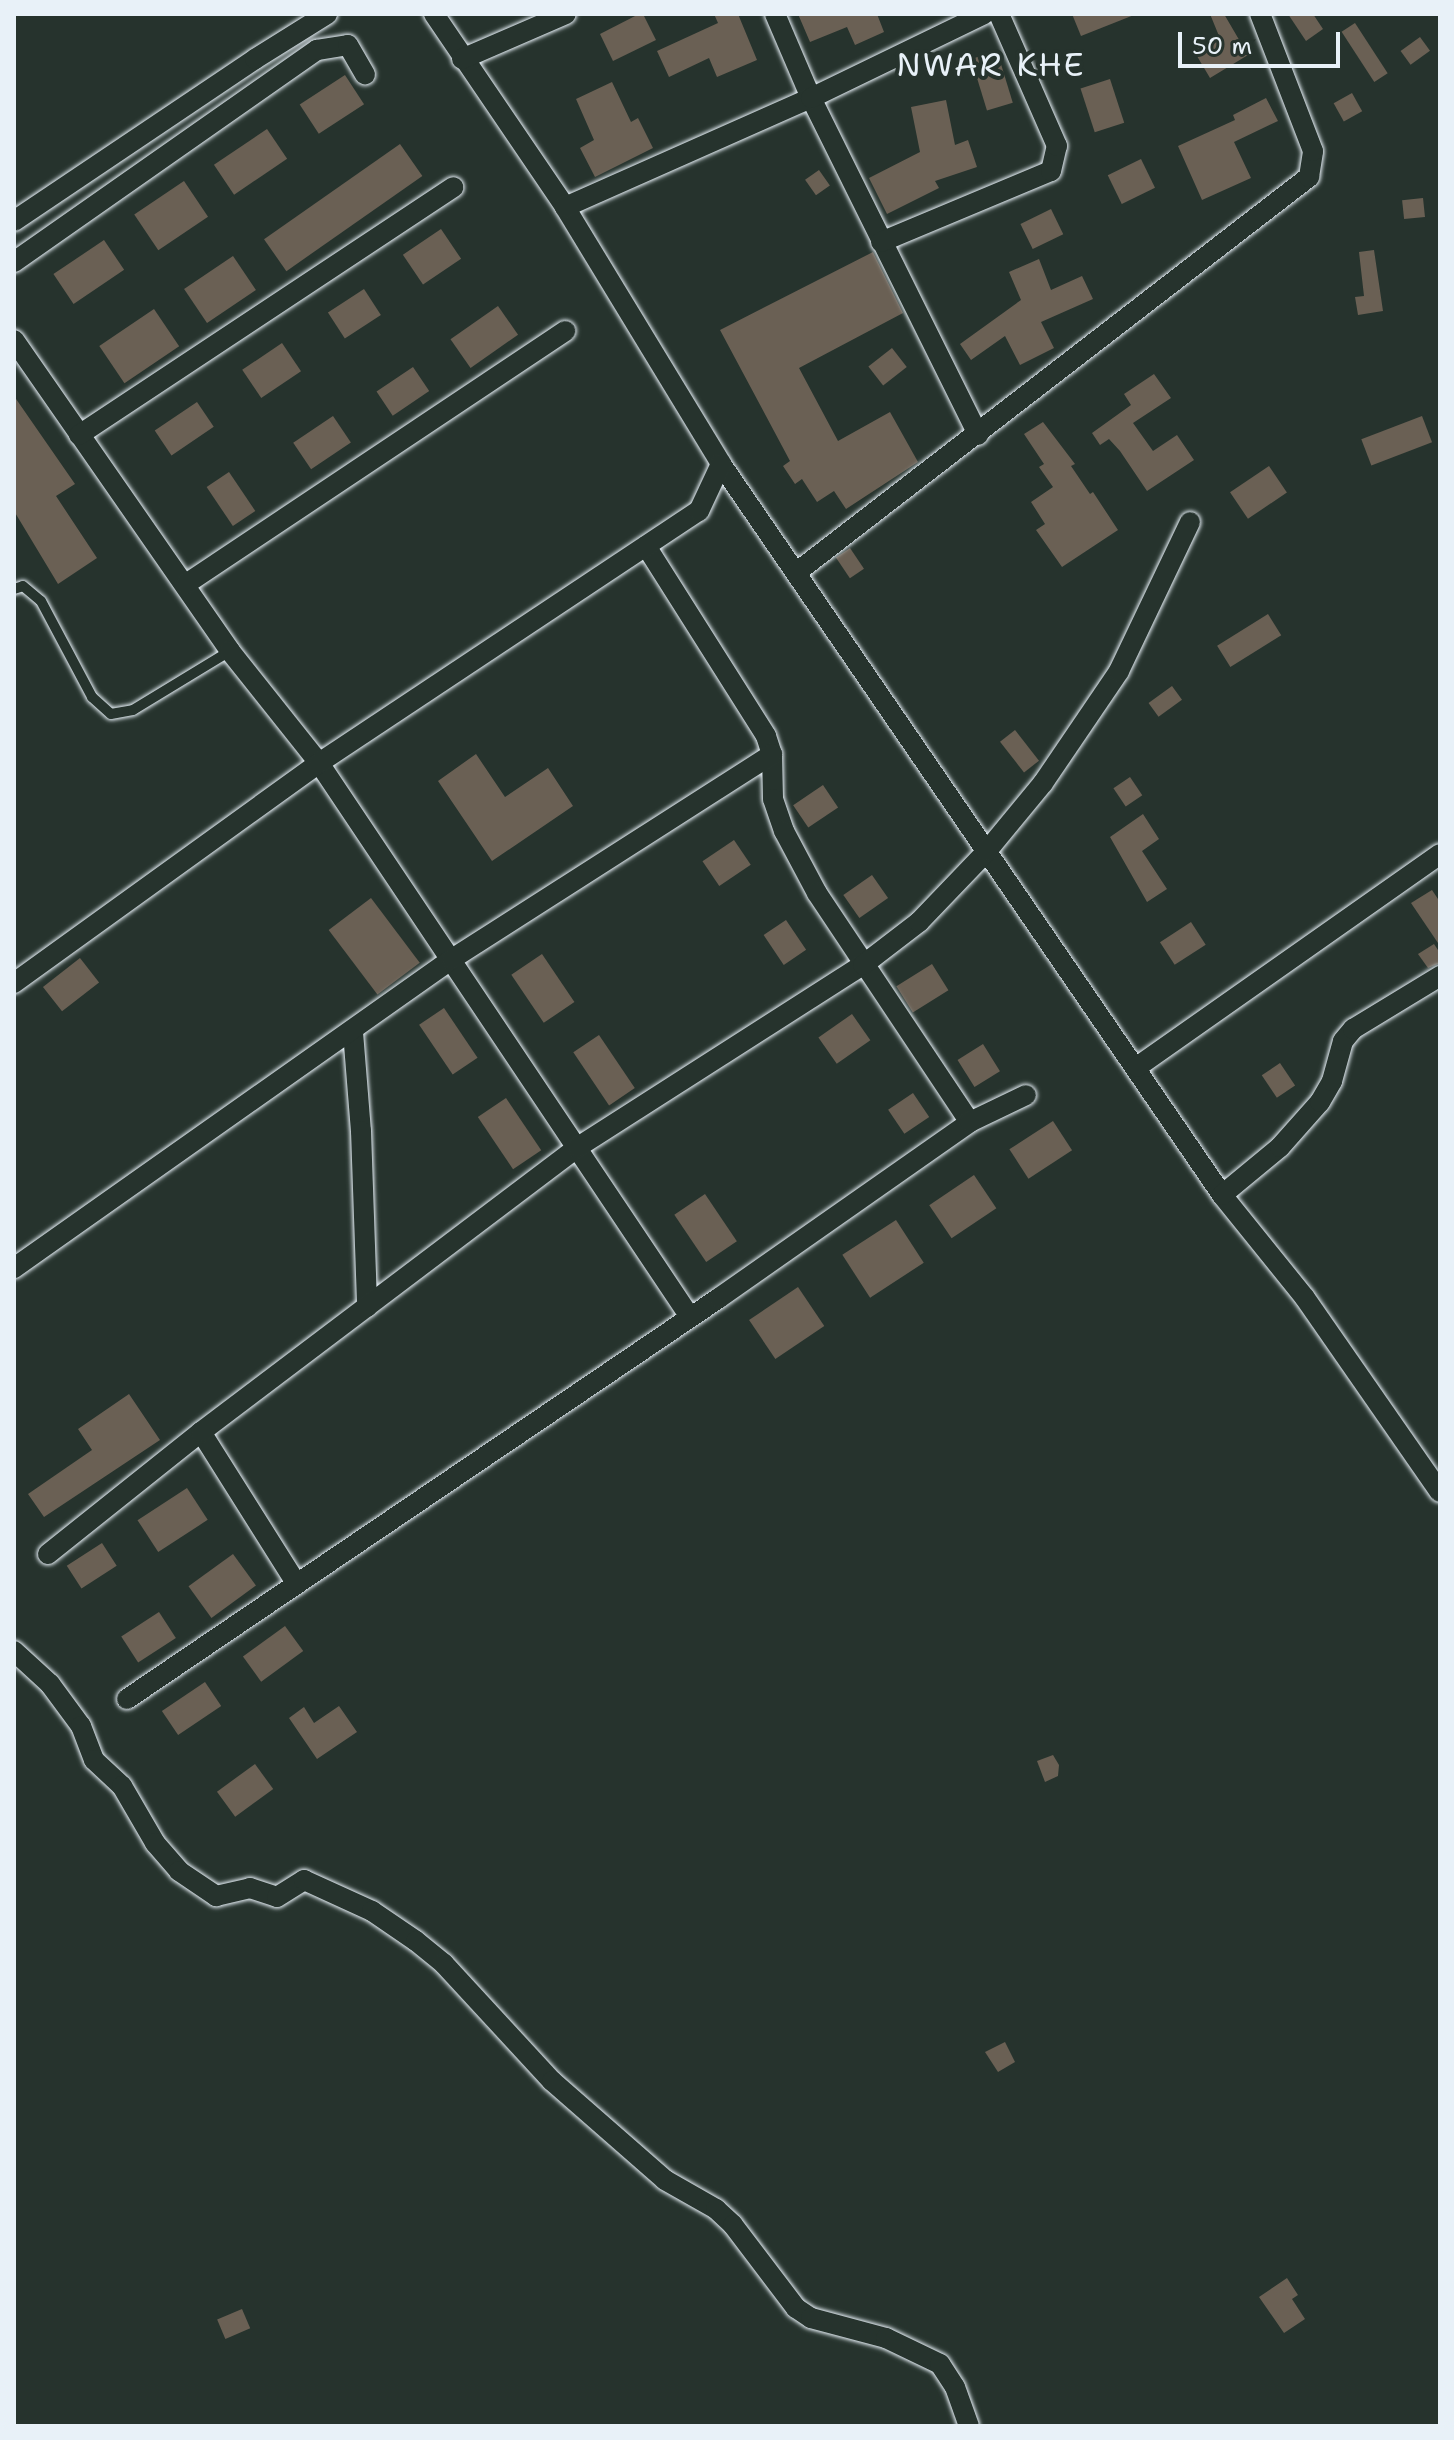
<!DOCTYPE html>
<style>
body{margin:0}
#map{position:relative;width:1454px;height:2440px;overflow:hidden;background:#26332d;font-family:"Shantell Sans",sans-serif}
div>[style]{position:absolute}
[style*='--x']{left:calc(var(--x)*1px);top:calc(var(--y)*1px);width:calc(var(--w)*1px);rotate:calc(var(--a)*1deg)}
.building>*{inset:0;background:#6a6054;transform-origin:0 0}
.roads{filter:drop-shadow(0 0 2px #e8f1f8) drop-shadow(0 0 2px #e8f1f8)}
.service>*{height:10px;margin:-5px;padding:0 5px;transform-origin:5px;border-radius:5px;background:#26332d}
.minor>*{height:20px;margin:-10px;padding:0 10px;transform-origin:10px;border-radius:10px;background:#26332d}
span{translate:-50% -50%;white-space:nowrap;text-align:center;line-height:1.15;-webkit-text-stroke:8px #26332d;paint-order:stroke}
.quarter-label{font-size:32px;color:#e8f1f8;letter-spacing:2px}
.frame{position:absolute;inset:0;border:16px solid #e8f1f8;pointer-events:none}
.scale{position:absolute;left:1178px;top:32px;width:162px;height:36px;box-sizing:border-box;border:4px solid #e8f1f8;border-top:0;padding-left:10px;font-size:24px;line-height:28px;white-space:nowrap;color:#e8f1f8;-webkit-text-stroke:6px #26332d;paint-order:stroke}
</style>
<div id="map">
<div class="building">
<i style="clip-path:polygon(639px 14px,643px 14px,656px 40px,613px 61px,600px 34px)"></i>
<i style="clip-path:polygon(714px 14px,738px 14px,757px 60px,717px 77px,709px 58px,669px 77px,657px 51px,718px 23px)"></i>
<i style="clip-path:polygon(798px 14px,877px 14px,884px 32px,855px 45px,847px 27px,810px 42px)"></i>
<i style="clip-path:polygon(1072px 14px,1134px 14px,1134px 15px,1081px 36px)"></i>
<i style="clip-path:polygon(1210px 14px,1224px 14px,1248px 55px,1210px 78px,1194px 51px,1219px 36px)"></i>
<i style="clip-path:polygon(1288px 14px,1313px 14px,1323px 29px,1306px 41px)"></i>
<i style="left:1355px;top:23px;width:60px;height:16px;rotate:57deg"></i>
<i style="left:1420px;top:37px;width:17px;height:24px;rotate:54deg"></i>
<i style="left:997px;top:51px;width:54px;height:27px;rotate:73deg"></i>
<i style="left:345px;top:75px;width:35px;height:54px;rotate:57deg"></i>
<i style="left:1110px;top:79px;width:46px;height:31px;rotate:72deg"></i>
<i style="clip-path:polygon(612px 82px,631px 122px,638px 118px,653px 148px,595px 177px,580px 148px,594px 140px,576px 99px)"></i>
<i style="left:1352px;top:93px;width:21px;height:21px;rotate:61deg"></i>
<i style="clip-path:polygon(1266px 98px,1278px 121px,1234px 142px,1251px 178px,1202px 200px,1178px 146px,1235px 120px,1233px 115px)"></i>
<i style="clip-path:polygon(946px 100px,955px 145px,968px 140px,977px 167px,935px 181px,939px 188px,887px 214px,869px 178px,920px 152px,911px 107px)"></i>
<i style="left:267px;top:129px;width:36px;height:64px;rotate:56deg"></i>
<i style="left:400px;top:144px;width:39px;height:166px;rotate:55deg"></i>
<i style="left:1141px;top:159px;width:32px;height:37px;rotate:64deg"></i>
<i style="left:819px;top:170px;width:19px;height:17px;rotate:55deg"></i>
<i style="left:184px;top:181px;width:43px;height:60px;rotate:56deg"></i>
<i style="left:1423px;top:198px;width:19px;height:21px;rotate:84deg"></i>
<i style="left:1051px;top:209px;width:28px;height:34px;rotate:64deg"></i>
<i style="left:441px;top:229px;width:36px;height:46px;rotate:56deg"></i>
<i style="left:104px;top:240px;width:36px;height:61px;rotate:56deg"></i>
<i style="clip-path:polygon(1374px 250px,1383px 311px,1358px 315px,1355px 297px,1364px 296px,1359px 252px)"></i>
<i style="clip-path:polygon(873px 252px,903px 313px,799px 368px,838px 441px,890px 412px,918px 462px,846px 509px,834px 491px,817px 502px,802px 479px,795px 484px,783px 466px,790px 461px,720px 330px)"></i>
<i style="left:233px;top:256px;width:41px;height:59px;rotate:56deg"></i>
<i style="clip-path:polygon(1039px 259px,1051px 290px,1082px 276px,1093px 299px,1041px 322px,1054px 348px,1020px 365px,1005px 336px,971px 360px,960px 344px,1021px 300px,1009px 272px)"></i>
<i style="left:364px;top:289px;width:31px;height:43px;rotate:57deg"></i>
<i style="left:498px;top:306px;width:35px;height:58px;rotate:55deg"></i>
<i style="left:154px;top:309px;width:45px;height:66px;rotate:56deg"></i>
<i style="left:282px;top:343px;width:34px;height:48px;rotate:56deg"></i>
<i style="left:892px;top:348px;width:24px;height:30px;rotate:52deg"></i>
<i style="left:413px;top:367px;width:29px;height:44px;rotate:56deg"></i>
<i style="clip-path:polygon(1154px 374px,1171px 398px,1133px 423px,1153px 451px,1177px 435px,1194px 460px,1147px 491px,1120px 451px,1109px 439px,1100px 445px,1092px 433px,1131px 405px,1124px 394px)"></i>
<i style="clip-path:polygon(14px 396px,75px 484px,56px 496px,97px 558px,58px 584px,14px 511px)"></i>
<i style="left:197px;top:402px;width:30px;height:51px;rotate:56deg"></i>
<i style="left:333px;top:416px;width:32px;height:48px;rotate:56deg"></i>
<i style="left:1422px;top:416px;width:28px;height:65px;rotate:69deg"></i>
<i style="clip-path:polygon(1043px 422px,1075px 464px,1071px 466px,1090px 494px,1093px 492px,1118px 530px,1062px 567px,1036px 530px,1045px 524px,1031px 502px,1053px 487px,1039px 467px,1044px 464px,1024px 434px)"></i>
<i style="left:1269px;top:466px;width:32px;height:47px;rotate:56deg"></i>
<i style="left:229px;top:472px;width:47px;height:27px;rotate:56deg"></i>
<i style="left:850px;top:548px;width:25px;height:17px;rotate:56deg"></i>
<i style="left:1268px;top:614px;width:25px;height:60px;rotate:58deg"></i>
<i style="left:1172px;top:686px;width:17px;height:29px;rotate:54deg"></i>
<i style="left:1015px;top:730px;width:39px;height:19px;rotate:52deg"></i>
<i style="clip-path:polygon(476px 754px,505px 797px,548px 768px,573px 806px,492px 861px,438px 781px)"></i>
<i style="left:1130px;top:777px;width:22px;height:20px;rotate:56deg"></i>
<i style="left:823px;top:785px;width:27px;height:36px;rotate:56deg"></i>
<i style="clip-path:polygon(1143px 814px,1159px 839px,1142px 851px,1167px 889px,1147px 902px,1110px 837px)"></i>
<i style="left:734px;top:840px;width:30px;height:38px;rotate:56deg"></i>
<i style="left:872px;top:875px;width:28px;height:35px;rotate:55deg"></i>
<i style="clip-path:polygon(1432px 890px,1440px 902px,1440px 946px,1411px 903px)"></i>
<i style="left:371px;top:898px;width:81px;height:53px;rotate:53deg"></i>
<i style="left:786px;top:920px;width:36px;height:27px;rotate:56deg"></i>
<i style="left:1191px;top:922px;width:27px;height:37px;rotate:57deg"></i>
<i style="clip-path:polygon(1434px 944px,1440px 953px,1440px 963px,1428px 968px,1418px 954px)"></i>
<i style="left:542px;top:954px;width:58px;height:37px;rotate:56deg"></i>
<i style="left:80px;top:958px;width:31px;height:47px;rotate:52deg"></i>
<i style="left:932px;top:964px;width:31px;height:42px;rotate:58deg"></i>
<i style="left:444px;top:1008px;width:60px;height:30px;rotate:56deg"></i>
<i style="left:852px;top:1014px;width:32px;height:41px;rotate:55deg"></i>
<i style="left:599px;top:1035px;width:64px;height:31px;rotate:56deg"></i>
<i style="left:983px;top:1044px;width:32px;height:30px;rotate:58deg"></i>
<i style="left:1280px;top:1063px;width:27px;height:22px;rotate:56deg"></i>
<i style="left:913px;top:1093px;width:29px;height:30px;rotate:56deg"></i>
<i style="left:506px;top:1098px;width:63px;height:34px;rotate:56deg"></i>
<i style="left:1053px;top:1121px;width:35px;height:52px;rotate:57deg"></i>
<i style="left:974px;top:1175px;width:40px;height:54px;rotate:56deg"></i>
<i style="left:705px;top:1194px;width:57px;height:37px;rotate:56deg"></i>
<i style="left:896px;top:1220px;width:51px;height:64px;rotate:57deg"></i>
<i style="left:798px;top:1287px;width:47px;height:59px;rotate:56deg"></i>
<i style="clip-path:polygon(129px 1394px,160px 1440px,44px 1517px,28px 1494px,92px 1450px,78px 1429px)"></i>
<i style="left:187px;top:1488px;width:38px;height:59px;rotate:57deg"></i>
<i style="left:102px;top:1543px;width:27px;height:42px;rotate:57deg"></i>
<i style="left:233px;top:1554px;width:39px;height:55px;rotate:54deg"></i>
<i style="left:159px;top:1612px;width:31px;height:45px;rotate:57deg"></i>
<i style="left:285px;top:1626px;width:31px;height:52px;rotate:54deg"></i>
<i style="left:205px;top:1682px;width:29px;height:52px;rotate:56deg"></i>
<i style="clip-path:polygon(339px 1706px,357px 1732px,317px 1759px,289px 1718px,304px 1707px,314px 1723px)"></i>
<i style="clip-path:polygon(1053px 1755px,1059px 1765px,1058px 1776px,1045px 1782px,1037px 1761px)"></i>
<i style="left:255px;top:1764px;width:31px;height:47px;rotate:54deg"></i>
<i style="clip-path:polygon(1005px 2042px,1015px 2062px,998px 2072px,985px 2052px)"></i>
<i style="clip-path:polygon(1287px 2278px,1298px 2295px,1292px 2299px,1305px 2319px,1284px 2333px,1259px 2297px)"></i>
<i style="left:242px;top:2309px;width:21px;height:27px;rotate:67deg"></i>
</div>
<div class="roads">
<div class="service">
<i style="--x:14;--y:589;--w:9;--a:-18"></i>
<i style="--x:23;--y:586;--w:23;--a:40"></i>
<i style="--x:41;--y:601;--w:109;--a:62"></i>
<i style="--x:92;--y:697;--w:25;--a:42"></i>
<i style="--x:111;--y:714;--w:22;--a:-10"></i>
<i style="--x:133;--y:710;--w:114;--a:-31.3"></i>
</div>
<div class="minor">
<i style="--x:434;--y:14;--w:233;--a:55.8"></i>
<i style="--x:565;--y:207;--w:301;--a:58.7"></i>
<i style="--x:721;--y:464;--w:886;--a:55.57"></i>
<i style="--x:1222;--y:1195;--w:132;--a:51.1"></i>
<i style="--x:1305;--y:1298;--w:236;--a:55.2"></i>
<i style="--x:775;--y:14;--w:91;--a:66.8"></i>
<i style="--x:811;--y:98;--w:376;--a:63.6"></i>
<i style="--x:462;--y:59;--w:113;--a:-23.4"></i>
<i style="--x:565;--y:207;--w:269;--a:-23.9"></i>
<i style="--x:811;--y:98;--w:192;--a:-25.9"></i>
<i style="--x:14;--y:221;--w:290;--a:-33.9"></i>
<i style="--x:255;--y:59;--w:85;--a:-32"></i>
<i style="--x:881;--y:242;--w:184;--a:-22.7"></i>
<i style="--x:1051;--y:171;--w:26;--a:-77"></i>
<i style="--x:1057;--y:146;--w:144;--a:-113.7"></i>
<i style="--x:14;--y:262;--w:370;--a:-35"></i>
<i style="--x:317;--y:50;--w:31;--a:-9"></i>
<i style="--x:348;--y:45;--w:34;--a:60"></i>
<i style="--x:14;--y:340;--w:379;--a:55.2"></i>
<i style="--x:230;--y:651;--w:143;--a:51.5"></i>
<i style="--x:319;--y:763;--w:667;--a:56.19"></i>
<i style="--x:79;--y:435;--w:449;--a:-33.5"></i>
<i style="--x:646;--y:546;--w:225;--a:57.7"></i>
<i style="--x:766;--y:736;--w:19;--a:72"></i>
<i style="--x:772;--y:754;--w:45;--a:88.7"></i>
<i style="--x:773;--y:799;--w:34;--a:71"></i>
<i style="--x:784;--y:831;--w:70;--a:62"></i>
<i style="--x:817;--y:893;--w:275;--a:56.3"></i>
<i style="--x:797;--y:572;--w:647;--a:-37.65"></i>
<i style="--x:1309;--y:177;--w:26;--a:-81"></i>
<i style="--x:1313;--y:151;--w:147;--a:-111.1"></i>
<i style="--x:186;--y:584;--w:456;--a:-33.7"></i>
<i style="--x:14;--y:983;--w:376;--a:-35.8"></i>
<i style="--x:319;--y:763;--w:456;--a:-33.6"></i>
<i style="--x:699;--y:511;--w:52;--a:-64.9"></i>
<i style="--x:353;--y:1032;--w:99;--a:85.4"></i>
<i style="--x:361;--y:1131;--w:176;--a:88"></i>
<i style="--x:1137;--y:1067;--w:370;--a:-35.1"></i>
<i style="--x:1222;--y:1195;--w:75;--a:-39.6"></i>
<i style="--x:1280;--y:1147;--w:60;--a:-48.4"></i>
<i style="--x:1320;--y:1102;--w:24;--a:-60"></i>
<i style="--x:1332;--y:1081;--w:41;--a:-74.6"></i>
<i style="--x:1343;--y:1041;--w:16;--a:-50"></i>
<i style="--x:1353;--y:1029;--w:102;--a:-31.3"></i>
<i style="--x:14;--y:1268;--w:536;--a:-35.2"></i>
<i style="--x:452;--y:959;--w:380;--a:-32.6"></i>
<i style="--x:201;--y:1432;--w:178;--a:57.8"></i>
<i style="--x:48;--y:1554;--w:196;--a:-38.6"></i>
<i style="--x:201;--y:1432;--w:473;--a:-37.1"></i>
<i style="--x:578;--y:1147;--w:338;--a:-32.6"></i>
<i style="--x:863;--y:965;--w:71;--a:-37.5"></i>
<i style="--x:919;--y:922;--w:98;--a:-46.2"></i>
<i style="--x:987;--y:851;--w:88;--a:-50.5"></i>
<i style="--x:1043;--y:783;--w:135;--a:-55.8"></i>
<i style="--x:1119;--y:671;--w:165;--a:-64.5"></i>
<i style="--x:14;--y:1651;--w:49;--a:42.5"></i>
<i style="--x:50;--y:1684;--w:52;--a:53.6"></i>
<i style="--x:81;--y:1726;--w:36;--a:69"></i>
<i style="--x:94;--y:1760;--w:38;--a:43"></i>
<i style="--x:122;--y:1786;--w:66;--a:59.9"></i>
<i style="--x:155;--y:1843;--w:37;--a:49"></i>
<i style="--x:179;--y:1871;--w:45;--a:34"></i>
<i style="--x:216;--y:1896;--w:35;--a:-13"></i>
<i style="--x:250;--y:1888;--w:28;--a:18"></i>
<i style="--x:277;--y:1897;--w:32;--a:-32"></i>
<i style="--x:304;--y:1880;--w:75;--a:24.5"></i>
<i style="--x:372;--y:1911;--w:53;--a:34.3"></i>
<i style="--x:416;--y:1941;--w:36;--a:39"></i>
<i style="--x:444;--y:1964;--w:159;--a:47.3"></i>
<i style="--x:552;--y:2081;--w:150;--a:41.2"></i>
<i style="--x:665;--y:2180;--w:59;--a:29.6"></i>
<i style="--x:716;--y:2209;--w:23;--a:43"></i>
<i style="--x:733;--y:2225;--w:104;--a:52.8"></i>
<i style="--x:796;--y:2308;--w:18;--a:34"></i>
<i style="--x:811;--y:2318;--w:78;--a:14.9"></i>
<i style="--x:886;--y:2338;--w:60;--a:25.7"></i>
<i style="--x:940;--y:2364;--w:27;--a:57"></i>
<i style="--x:955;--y:2387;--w:41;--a:70.3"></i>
<i style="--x:127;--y:1699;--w:715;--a:-34.11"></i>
<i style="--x:719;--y:1298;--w:307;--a:-35"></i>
<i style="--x:970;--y:1122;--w:62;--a:-25.7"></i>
</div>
</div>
<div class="quarter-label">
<span style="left:991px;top:65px">NWAR KHE</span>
</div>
<div class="frame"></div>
<div class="scale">50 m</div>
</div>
